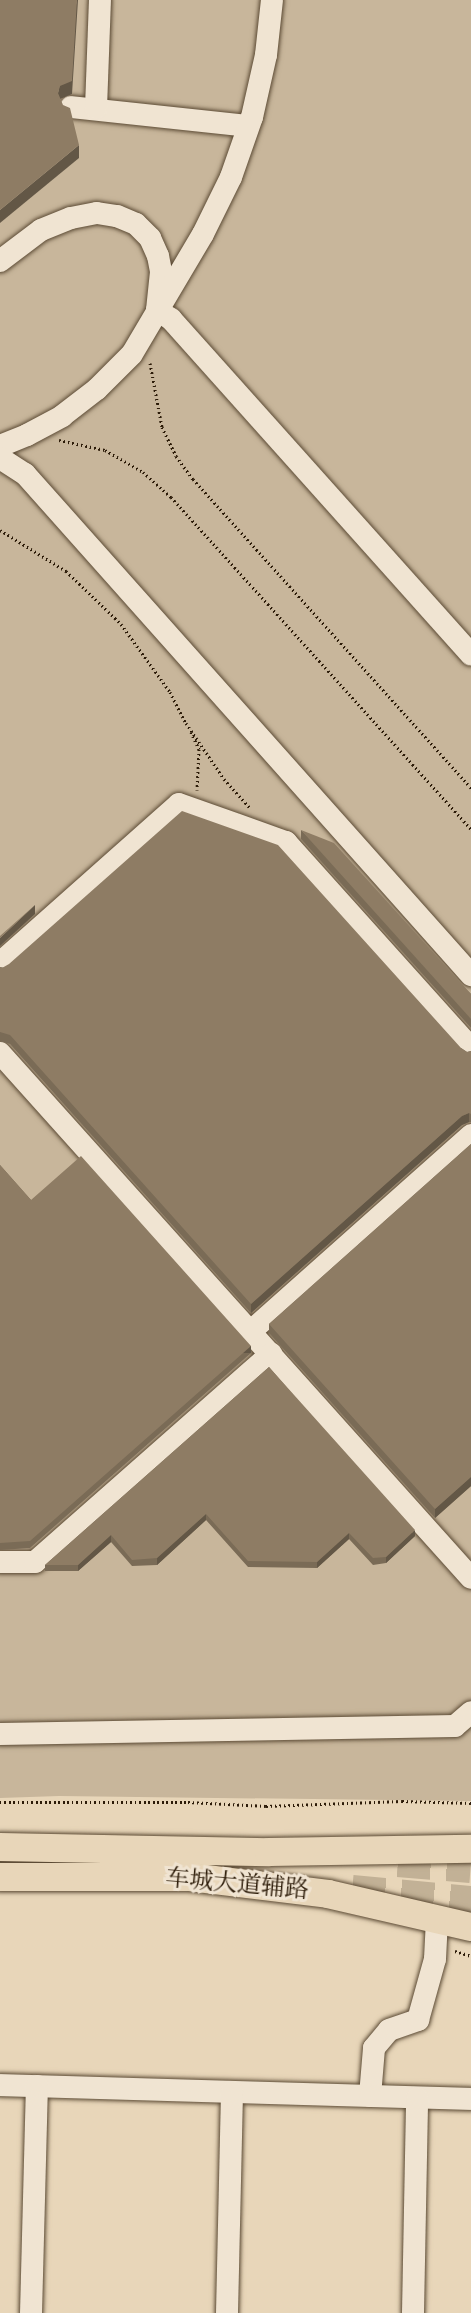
<!DOCTYPE html>
<meta charset="utf-8">
<style>
body{margin:0}
#map{position:relative;width:471px;height:2313px;overflow:hidden;background:#e8d6b9;font-family:"Libre Bodoni","Noto Serif SC",serif}
div>[style]{position:absolute}
[style*='--x']{left:calc(var(--x)*1px);top:calc(var(--y)*1px);width:calc(var(--w)*1px);rotate:calc(var(--a)*1deg)}
.green>*{inset:0;background:#c8b69b}
.highway-tunnel>*{height:33px;margin-top:-16.5px;transform-origin:0;background:repeating-linear-gradient(90deg,#c2b196 0 33px,transparent 0 49px)}
.path>*{height:3px;margin-top:-1.5px;transform-origin:0;background:repeating-linear-gradient(90deg,#2c1b08 0 1.5px,transparent 0 4.5px)}
.roads{filter:drop-shadow(0 0 2px #5b4a34) drop-shadow(0 0 2px #5b4a34)}
.minor>*{height:22px;margin:-11px;padding:0 11px;transform-origin:11px;border-radius:11px;background:#f0e4d2}
.major>*{height:28px;margin:-14px;padding:0 14px;transform-origin:14px;border-radius:14px;background:#e8d6b9}
.wall>*{inset:0;background:#7a6b56}
.shaded-wall>*{inset:0;background:#635746;transform-origin:0 0}
.building>*{inset:0;background:#8e7c64}
span{translate:-50% -50%;white-space:nowrap;text-align:center;line-height:1.15;-webkit-text-stroke:6px #f0e4d2;paint-order:stroke}
.street-label{font-size:24px;color:#2c1b08}
</style>
<div id="map">
<div class="green">
<i style="clip-path:polygon(0 0,471px 0,471px 1801px,59px 1796px,0 1798px)"></i>
</div>
<div class="highway-tunnel">
<i style="--x:398;--y:1860;--w:73;--a:4.7"></i>
<i style="--x:352;--y:1891;--w:120;--a:5.3"></i>
</div>
<div class="path">
<i style="--x:150;--y:363;--w:65;--a:79.4"></i>
<i style="--x:162;--y:427;--w:32;--a:64"></i>
<i style="--x:176;--y:456;--w:29;--a:54"></i>
<i style="--x:193;--y:479;--w:416;--a:48"></i>
<i style="--x:59;--y:440;--w:47;--a:12.3"></i>
<i style="--x:105;--y:450;--w:44;--a:30.1"></i>
<i style="--x:143;--y:472;--w:38;--a:42"></i>
<i style="--x:171;--y:497;--w:447;--a:47.9"></i>
<i style="--x:0;--y:530;--w:78;--a:31.8"></i>
<i style="--x:66;--y:571;--w:76;--a:43.9"></i>
<i style="--x:121;--y:624;--w:84;--a:54.2"></i>
<i style="--x:170;--y:692;--w:35;--a:63"></i>
<i style="--x:186;--y:723;--w:68;--a:55.8"></i>
<i style="--x:224;--y:779;--w:39;--a:48"></i>
<i style="--x:191;--y:732;--w:19;--a:65"></i>
<i style="--x:199;--y:749;--w:41;--a:92.8"></i>
<i style="--x:0;--y:1802;--w:188;--a:0"></i>
<i style="--x:188;--y:1802;--w:78;--a:2.9"></i>
<i style="--x:266;--y:1806;--w:136;--a:-2.1"></i>
<i style="--x:402;--y:1801;--w:69;--a:1.7"></i>
<i style="--x:455;--y:1951;--w:17;--a:17"></i>
</div>
<div class="roads">
<div class="minor">
<i style="--x:71;--y:107;--w:178;--a:6.1"></i>
<i style="--x:96;--y:108;--w:108;--a:-87.9"></i>
<i style="--x:0;--y:261;--w:51;--a:-37.1"></i>
<i style="--x:41;--y:230;--w:32;--a:-22"></i>
<i style="--x:71;--y:218;--w:26;--a:-11"></i>
<i style="--x:97;--y:213;--w:20;--a:9"></i>
<i style="--x:117;--y:216;--w:21;--a:23"></i>
<i style="--x:136;--y:224;--w:20;--a:45"></i>
<i style="--x:150;--y:238;--w:20;--a:66"></i>
<i style="--x:158;--y:256;--w:16;--a:79"></i>
<i style="--x:161;--y:272;--w:38;--a:96"></i>
<i style="--x:157;--y:310;--w:17;--a:33"></i>
<i style="--x:171;--y:319;--w:450;--a:48.2"></i>
<i style="--x:0;--y:446;--w:29;--a:-22"></i>
<i style="--x:27;--y:435;--w:40;--a:-28"></i>
<i style="--x:62;--y:416;--w:44;--a:-37.6"></i>
<i style="--x:97;--y:389;--w:49;--a:-45"></i>
<i style="--x:132;--y:354;--w:139;--a:-59.4"></i>
<i style="--x:203;--y:234;--w:64;--a:-63.8"></i>
<i style="--x:231;--y:177;--w:64;--a:-70.7"></i>
<i style="--x:252;--y:117;--w:64;--a:-77.3"></i>
<i style="--x:266;--y:55;--w:55;--a:-83.8"></i>
<i style="--x:0;--y:458;--w:30;--a:33"></i>
<i style="--x:25;--y:474;--w:671;--a:48.32"></i>
<i style="--x:0;--y:963;--w:239;--a:-41.6"></i>
<i style="--x:179;--y:804;--w:114;--a:19.6"></i>
<i style="--x:286;--y:842;--w:277;--a:48.1"></i>
<i style="--x:0;--y:1053;--w:705;--a:48.1"></i>
<i style="--x:250;--y:1332;--w:296;--a:-41.7"></i>
<i style="--x:0;--y:1562;--w:35;--a:0"></i>
<i style="--x:35;--y:1562;--w:315;--a:-41.4"></i>
<i style="--x:0;--y:1734;--w:455;--a:-1"></i>
<i style="--x:455;--y:1726;--w:21;--a:-41"></i>
<i style="--x:0;--y:2085;--w:471;--a:1.7"></i>
<i style="--x:370;--y:2096;--w:48;--a:-85.2"></i>
<i style="--x:374;--y:2048;--w:23;--a:-50"></i>
<i style="--x:389;--y:2030;--w:31;--a:-19"></i>
<i style="--x:418;--y:2020;--w:63;--a:-74.4"></i>
<i style="--x:435;--y:1959;--w:40;--a:-87.1"></i>
<i style="--x:31;--y:2313;--w:227;--a:-88.5"></i>
<i style="--x:227;--y:2313;--w:221;--a:-88.7"></i>
<i style="--x:413;--y:2313;--w:215;--a:-88.9"></i>
</div>
<div class="major">
<i style="--x:0;--y:1847;--w:269;--a:1.1"></i>
<i style="--x:269;--y:1852;--w:202;--a:-0.9"></i>
<i style="--x:0;--y:1877;--w:190;--a:0"></i>
<i style="--x:190;--y:1877;--w:139;--a:7"></i>
<i style="--x:328;--y:1894;--w:147;--a:13"></i>
</div>
</div>
<div class="wall">
<i style="clip-path:polygon(301px 830px,471px 994px,471px 1028px,301px 839px)"></i>
<i style="clip-path:polygon(0 967px,461px 1048px,467px 1052px,471px 1051px,471px 1122px,469px 1122px,462px 1125px,251px 1313px,10px 1044px,0 1041px)"></i>
<i style="clip-path:polygon(471px 1144px,471px 1486px,435px 1518px,269px 1333px,269px 1324px)"></i>
<i style="clip-path:polygon(0 1165px,31px 1200px,251px 1353px,30px 1548px,0 1550px)"></i>
<i style="clip-path:polygon(269px 1367px,415px 1536px,386px 1563px,373px 1565px,349px 1539px,317px 1568px,248px 1567px,206px 1520px,157px 1565px,132px 1566px,111px 1542px,78px 1571px,45px 1571px,45px 1565px)"></i>
</div>
<div class="shaded-wall">
<i style="clip-path:polygon(77px 0,78px 0,72px 94px,60px 99px,58px 106px,58px 93px)"></i>
<i style="clip-path:polygon(79px 145px,79px 158px,0 223px,0 210px)"></i>
<i style="clip-path:polygon(35px 905px,35px 914px,0 946px,0 938px)"></i>
<i style="clip-path:polygon(469px 1113px,469px 1122px,462px 1125px,251px 1313px,251px 1304px,462px 1116px)"></i>
<i style="left:251px;top:1346px;width:7px;height:295px;rotate:90deg"></i>
<i style="clip-path:polygon(471px 1477px,471px 1486px,435px 1518px,435px 1509px)"></i>
<i style="clip-path:polygon(206px 1514px,206px 1520px,157px 1565px,157px 1558px)"></i>
<i style="clip-path:polygon(415px 1530px,415px 1536px,386px 1563px,386px 1557px)"></i>
<i style="clip-path:polygon(349px 1533px,349px 1539px,317px 1568px,317px 1562px)"></i>
<i style="clip-path:polygon(111px 1535px,111px 1542px,78px 1571px,78px 1565px)"></i>
</div>
<div class="building">
<i style="clip-path:polygon(0 0,77px 0,72px 81px,60px 86px,58px 93px,63px 105px,70px 108px,79px 145px,0 210px)"></i>
<i style="clip-path:polygon(182px 811px,278px 845px,461px 1048px,467px 1052px,471px 1051px,471px 1114px,469px 1113px,462px 1116px,251px 1304px,10px 1035px,0 1032px,0 967px,2px 968px,9px 964px)"></i>
<i style="clip-path:polygon(301px 830px,334px 843px,471px 994px,471px 1019px)"></i>
<i style="clip-path:polygon(35px 905px,0 938px,0 936px)"></i>
<i style="clip-path:polygon(471px 1144px,471px 1477px,435px 1509px,269px 1324px)"></i>
<i style="clip-path:polygon(81px 1156px,251px 1346px,30px 1541px,0 1543px,0 1165px,31px 1200px)"></i>
<i style="clip-path:polygon(269px 1367px,415px 1530px,386px 1557px,373px 1558px,349px 1533px,317px 1562px,248px 1561px,206px 1514px,157px 1558px,132px 1560px,111px 1535px,78px 1565px,45px 1565px)"></i>
</div>
<div class="street-label">
<span style="left:237px;top:1885px;rotate:5deg">车城大道辅路</span>
</div>
</div>
